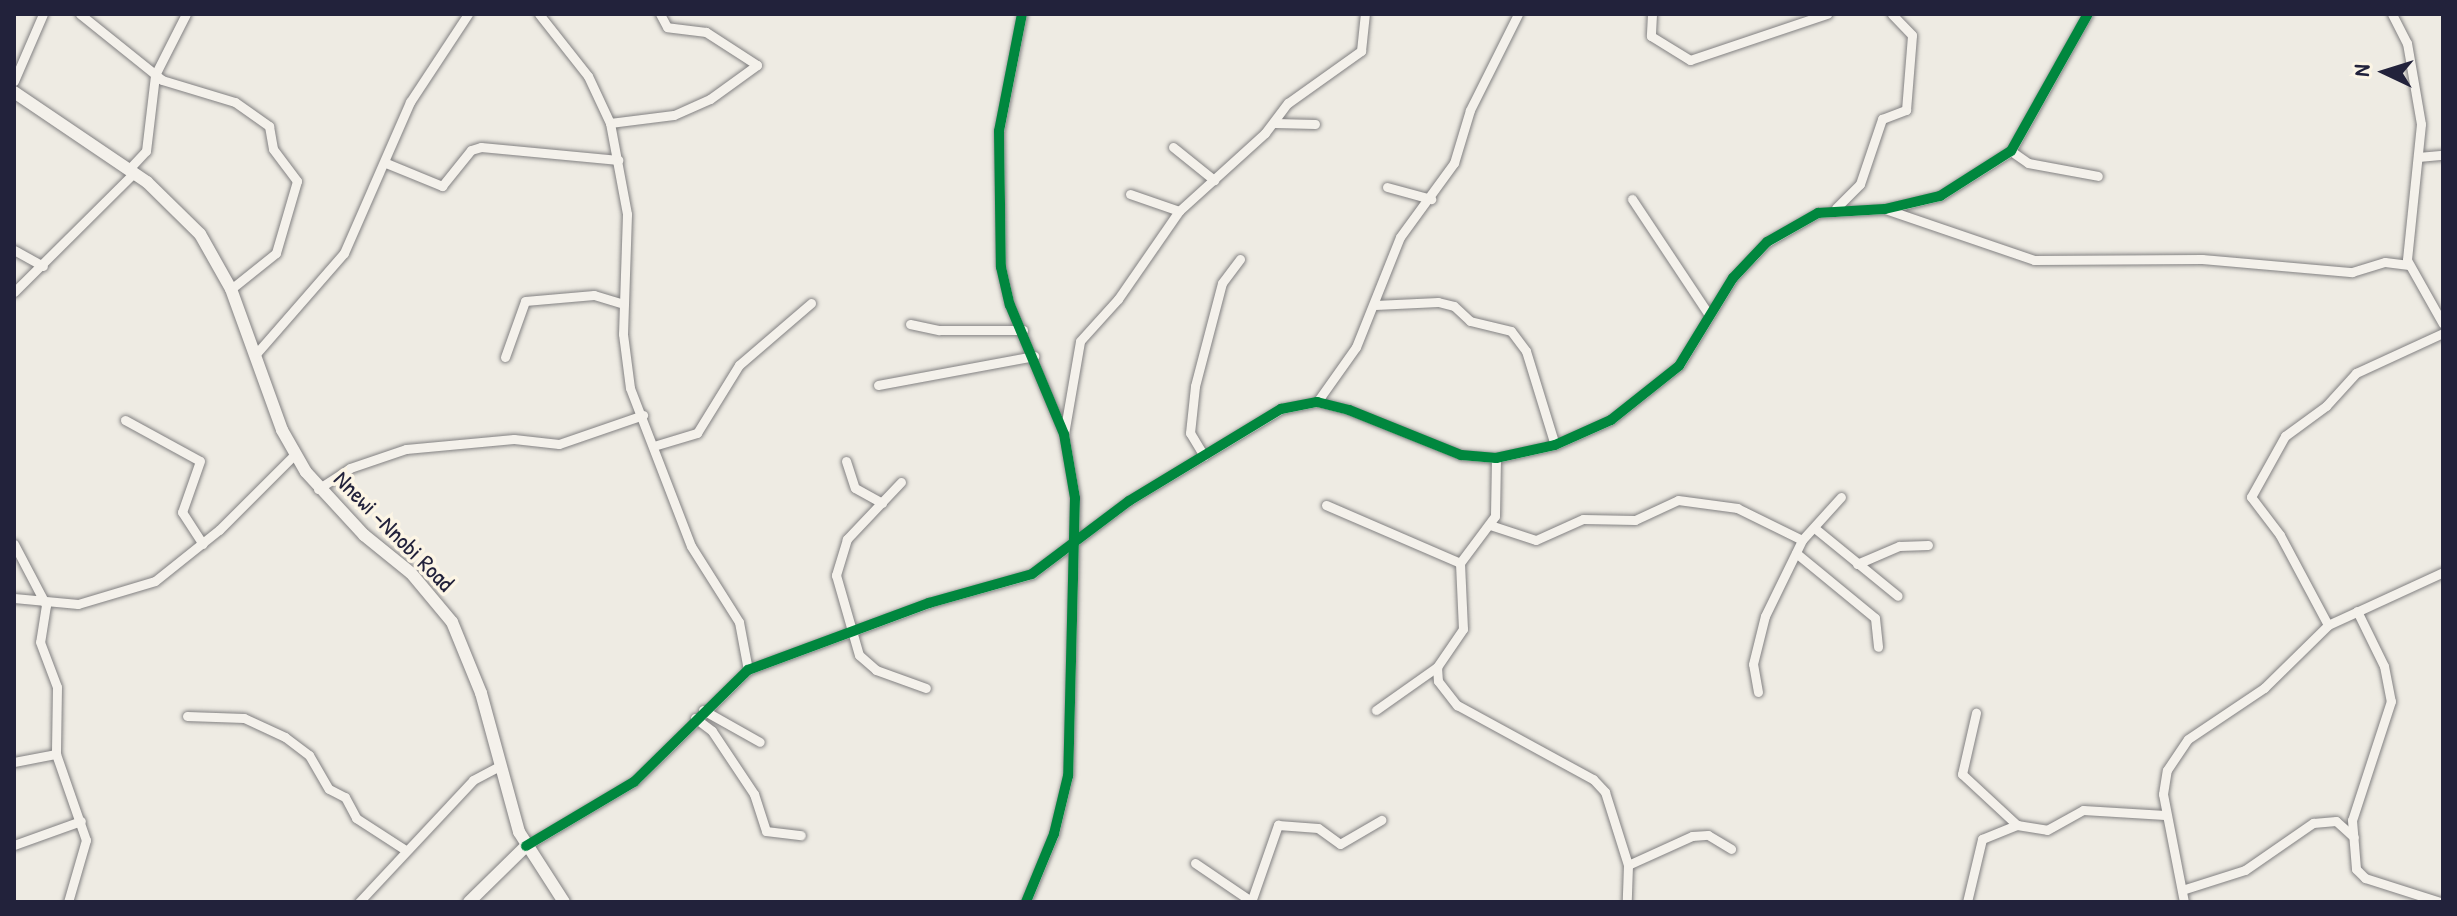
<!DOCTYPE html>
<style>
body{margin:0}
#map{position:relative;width:2457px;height:916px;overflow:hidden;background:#eeebe3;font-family:"Patrick Hand",sans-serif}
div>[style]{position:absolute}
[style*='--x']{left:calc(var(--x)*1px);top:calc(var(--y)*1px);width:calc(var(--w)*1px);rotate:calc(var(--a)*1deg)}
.roads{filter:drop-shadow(0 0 2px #828182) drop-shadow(0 0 2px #828182)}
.minor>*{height:9px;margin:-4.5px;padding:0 4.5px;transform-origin:4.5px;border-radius:4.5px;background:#f4f1eb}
.major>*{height:12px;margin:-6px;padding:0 6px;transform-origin:6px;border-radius:6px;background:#f4f1eb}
.cycleway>*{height:10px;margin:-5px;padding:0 5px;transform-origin:5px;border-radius:5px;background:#00873e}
span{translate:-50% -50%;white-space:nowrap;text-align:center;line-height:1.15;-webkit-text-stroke:7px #fcf5e5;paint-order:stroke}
.street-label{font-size:24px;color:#22223b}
.frame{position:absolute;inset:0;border:16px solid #22223b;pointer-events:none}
.north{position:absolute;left:2345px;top:32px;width:80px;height:80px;-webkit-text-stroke:6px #fcf5e5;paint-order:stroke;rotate:274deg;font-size:22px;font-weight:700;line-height:32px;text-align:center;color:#22223b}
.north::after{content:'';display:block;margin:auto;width:28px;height:36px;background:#22223b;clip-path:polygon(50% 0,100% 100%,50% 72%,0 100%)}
</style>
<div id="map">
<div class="roads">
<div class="minor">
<i style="--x:80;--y:14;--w:105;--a:38.8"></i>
<i style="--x:162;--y:80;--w:76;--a:16.8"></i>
<i style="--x:235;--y:102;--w:42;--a:35.2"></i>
<i style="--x:269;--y:126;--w:23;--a:80"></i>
<i style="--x:273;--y:149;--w:40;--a:53"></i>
<i style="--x:297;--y:181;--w:75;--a:106.3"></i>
<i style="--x:276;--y:253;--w:58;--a:141.3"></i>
<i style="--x:539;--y:14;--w:79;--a:51.7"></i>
<i style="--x:588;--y:76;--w:52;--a:64.9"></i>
<i style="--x:610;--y:123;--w:93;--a:79.4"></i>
<i style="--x:627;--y:214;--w:120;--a:91.9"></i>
<i style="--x:623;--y:334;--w:54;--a:82.6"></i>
<i style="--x:630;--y:388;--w:169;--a:68.9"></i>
<i style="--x:691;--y:546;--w:90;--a:57.7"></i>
<i style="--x:739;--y:622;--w:49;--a:79.4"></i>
<i style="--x:1022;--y:14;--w:119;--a:101.1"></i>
<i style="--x:999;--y:131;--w:136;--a:89.2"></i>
<i style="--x:1001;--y:267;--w:39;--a:77"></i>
<i style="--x:1010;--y:305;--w:140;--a:67.3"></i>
<i style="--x:1064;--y:434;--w:65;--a:80.2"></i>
<i style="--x:1075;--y:498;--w:278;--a:91.4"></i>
<i style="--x:1068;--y:776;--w:60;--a:103.6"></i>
<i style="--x:1054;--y:834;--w:74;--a:112.4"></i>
<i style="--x:1652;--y:14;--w:22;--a:93"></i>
<i style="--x:1651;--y:36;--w:46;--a:31.6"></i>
<i style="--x:1690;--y:60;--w:145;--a:-18.6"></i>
<i style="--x:2392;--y:14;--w:33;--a:63"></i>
<i style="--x:2407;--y:43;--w:82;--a:80.2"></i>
<i style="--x:2421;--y:124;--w:137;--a:95.9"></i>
<i style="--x:2407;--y:260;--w:73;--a:60.6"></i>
<i style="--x:14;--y:81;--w:73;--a:-66.6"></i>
<i style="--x:610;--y:123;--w:64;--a:-7.1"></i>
<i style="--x:674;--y:115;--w:39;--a:-24"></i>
<i style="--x:710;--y:99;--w:58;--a:-35.9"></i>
<i style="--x:757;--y:65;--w:61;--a:-147.1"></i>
<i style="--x:706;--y:32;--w:39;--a:-173"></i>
<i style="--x:667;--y:27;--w:15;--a:-118"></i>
<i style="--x:1275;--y:123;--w:40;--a:1.4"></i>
<i style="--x:1173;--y:147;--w:53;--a:38.8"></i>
<i style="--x:2011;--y:151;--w:21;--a:35"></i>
<i style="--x:2028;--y:163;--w:71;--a:10.5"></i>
<i style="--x:2418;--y:157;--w:25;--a:-5"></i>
<i style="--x:386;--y:163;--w:61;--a:22.3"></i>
<i style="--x:442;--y:186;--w:46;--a:-51.1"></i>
<i style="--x:471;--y:150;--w:10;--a:-17"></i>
<i style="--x:481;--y:147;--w:138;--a:5.4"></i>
<i style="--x:129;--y:169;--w:25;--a:-47"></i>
<i style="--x:146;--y:151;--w:77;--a:-83.2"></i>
<i style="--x:155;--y:75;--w:68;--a:-63.1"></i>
<i style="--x:1387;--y:187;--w:46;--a:15.3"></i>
<i style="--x:1130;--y:194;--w:52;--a:19.1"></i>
<i style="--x:1632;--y:199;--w:139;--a:56.4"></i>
<i style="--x:1836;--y:208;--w:34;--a:-45"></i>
<i style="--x:1860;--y:184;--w:69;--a:-71.3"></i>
<i style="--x:1882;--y:119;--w:26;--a:-21"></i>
<i style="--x:1906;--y:110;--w:75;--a:-85.4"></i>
<i style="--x:1912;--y:35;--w:29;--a:-134"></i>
<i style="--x:1885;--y:209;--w:157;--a:18.9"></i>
<i style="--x:2034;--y:260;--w:168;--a:-0.3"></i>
<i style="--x:2202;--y:259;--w:151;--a:5"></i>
<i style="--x:2352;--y:272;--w:34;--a:-17"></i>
<i style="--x:2385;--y:262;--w:24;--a:7"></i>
<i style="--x:14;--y:250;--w:33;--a:29"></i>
<i style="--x:14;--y:292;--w:169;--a:-44.8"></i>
<i style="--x:1375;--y:305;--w:63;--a:-2.7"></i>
<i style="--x:1438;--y:302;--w:16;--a:14"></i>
<i style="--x:1454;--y:306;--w:22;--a:43"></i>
<i style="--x:1470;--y:321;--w:42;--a:13.7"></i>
<i style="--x:1511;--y:331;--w:25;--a:53"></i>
<i style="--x:1526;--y:351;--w:98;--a:72.9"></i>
<i style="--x:910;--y:324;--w:30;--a:12"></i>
<i style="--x:939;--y:330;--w:84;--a:0"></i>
<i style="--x:255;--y:355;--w:135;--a:-48.9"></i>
<i style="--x:344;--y:253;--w:165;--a:-66.4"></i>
<i style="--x:410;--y:102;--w:105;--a:-56.6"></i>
<i style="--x:505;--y:357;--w:59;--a:-70.3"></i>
<i style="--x:525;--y:301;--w:69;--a:-5"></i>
<i style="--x:594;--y:295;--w:31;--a:17"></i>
<i style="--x:878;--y:385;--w:159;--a:-10.5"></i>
<i style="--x:1317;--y:402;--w:67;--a:-54.7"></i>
<i style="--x:1356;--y:347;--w:118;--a:-68.2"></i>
<i style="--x:1400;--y:237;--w:92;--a:-53.9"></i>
<i style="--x:1454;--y:163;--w:55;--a:-73.2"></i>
<i style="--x:1470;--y:110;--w:107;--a:-63.4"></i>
<i style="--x:125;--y:420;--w:85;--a:28.7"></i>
<i style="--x:200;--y:461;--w:54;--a:109.4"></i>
<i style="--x:182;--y:512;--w:38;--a:57"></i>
<i style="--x:1064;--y:434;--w:94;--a:-80.2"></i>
<i style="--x:1080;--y:341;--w:57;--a:-47.9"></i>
<i style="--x:1118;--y:299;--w:107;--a:-55.3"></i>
<i style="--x:1179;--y:211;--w:116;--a:-42.2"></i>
<i style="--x:1265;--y:133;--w:38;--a:-53"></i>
<i style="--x:1288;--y:103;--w:90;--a:-35.5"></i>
<i style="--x:1361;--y:51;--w:37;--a:-84"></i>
<i style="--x:657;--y:445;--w:42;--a:-16.7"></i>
<i style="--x:697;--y:433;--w:80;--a:-58.3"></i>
<i style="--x:739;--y:365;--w:95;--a:-40.7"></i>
<i style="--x:1204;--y:456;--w:27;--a:-121"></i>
<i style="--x:1190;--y:433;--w:47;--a:-83.9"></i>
<i style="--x:1195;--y:386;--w:106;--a:-75.3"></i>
<i style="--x:1222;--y:283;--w:30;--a:-53"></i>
<i style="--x:1496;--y:458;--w:58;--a:91"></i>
<i style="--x:1495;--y:516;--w:59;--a:126.7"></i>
<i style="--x:1460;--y:563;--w:66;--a:87.4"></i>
<i style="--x:1463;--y:629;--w:46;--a:124.4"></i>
<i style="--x:1437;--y:667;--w:14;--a:86"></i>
<i style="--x:1438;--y:681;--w:31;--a:52"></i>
<i style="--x:1457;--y:705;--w:155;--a:28.6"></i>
<i style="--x:1593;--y:779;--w:18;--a:47"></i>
<i style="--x:1605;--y:792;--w:77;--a:72.5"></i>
<i style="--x:1628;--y:865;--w:37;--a:92"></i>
<i style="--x:846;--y:461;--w:28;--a:72"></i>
<i style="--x:855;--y:488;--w:31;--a:29"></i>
<i style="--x:901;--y:482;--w:79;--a:133.5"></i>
<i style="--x:847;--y:539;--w:38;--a:107"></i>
<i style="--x:836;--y:575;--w:83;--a:74"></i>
<i style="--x:859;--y:655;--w:23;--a:41"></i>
<i style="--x:876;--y:670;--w:53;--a:19.8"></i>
<i style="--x:318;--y:489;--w:38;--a:-33"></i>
<i style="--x:350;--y:468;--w:59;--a:-18.7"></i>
<i style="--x:406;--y:449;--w:108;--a:-5.3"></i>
<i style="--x:514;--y:439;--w:45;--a:6.3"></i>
<i style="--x:559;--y:444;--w:89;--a:-19"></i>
<i style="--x:1326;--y:505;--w:146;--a:23.4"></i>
<i style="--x:1490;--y:525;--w:48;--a:18.1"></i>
<i style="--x:1536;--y:540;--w:51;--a:-24.1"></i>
<i style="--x:1583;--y:519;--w:52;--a:1.1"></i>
<i style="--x:1635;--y:520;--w:47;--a:-24.9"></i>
<i style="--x:1678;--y:500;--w:60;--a:7.7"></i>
<i style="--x:1737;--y:508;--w:72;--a:26.2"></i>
<i style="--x:1817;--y:530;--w:104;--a:39.2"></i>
<i style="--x:14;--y:544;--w:69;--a:62.3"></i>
<i style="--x:46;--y:605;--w:37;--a:99"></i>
<i style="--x:40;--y:642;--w:48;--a:69.3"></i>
<i style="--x:57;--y:687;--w:67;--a:90.9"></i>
<i style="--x:56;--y:754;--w:91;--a:70.8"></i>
<i style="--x:86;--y:840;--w:65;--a:106.2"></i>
<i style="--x:1796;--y:553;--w:102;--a:39.4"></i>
<i style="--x:1875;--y:618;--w:29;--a:84"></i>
<i style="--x:1857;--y:564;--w:46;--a:-23.2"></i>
<i style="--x:1899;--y:546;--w:29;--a:-2"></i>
<i style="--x:14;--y:598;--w:64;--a:5.4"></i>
<i style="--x:78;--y:604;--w:80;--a:-16.6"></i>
<i style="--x:155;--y:581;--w:82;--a:-38.6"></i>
<i style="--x:219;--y:530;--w:107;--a:-45"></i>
<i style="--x:2357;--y:611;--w:61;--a:63.9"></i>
<i style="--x:2384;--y:666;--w:36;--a:79"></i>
<i style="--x:2391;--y:701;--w:125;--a:108.1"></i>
<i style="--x:2352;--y:820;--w:49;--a:85.3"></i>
<i style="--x:2356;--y:869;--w:13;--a:45"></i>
<i style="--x:2365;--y:878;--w:79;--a:17.7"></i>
<i style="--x:2328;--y:625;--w:102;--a:-118.1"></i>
<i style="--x:2280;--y:535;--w:48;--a:-127.3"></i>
<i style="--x:2251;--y:497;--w:70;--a:-60.9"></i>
<i style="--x:2285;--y:436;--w:51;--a:-36.2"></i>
<i style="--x:2326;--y:406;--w:45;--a:-47.7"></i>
<i style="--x:2356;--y:373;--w:96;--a:-24.7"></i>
<i style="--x:1758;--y:692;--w:28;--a:-100"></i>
<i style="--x:1753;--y:664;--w:49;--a:-76"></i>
<i style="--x:1765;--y:616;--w:85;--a:-64"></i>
<i style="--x:1802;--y:540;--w:58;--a:-47.8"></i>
<i style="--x:703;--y:710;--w:65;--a:29.3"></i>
<i style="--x:1376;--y:710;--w:75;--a:-35.2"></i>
<i style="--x:187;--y:716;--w:57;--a:2"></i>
<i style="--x:244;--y:718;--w:45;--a:24.9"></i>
<i style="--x:285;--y:737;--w:30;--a:37"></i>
<i style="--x:309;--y:755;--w:39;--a:60"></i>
<i style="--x:329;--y:789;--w:18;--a:27"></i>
<i style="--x:345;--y:797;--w:24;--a:62"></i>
<i style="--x:356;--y:818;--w:57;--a:32.9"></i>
<i style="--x:695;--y:718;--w:21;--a:37"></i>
<i style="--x:712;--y:731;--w:76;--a:56.3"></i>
<i style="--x:754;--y:794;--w:39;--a:72"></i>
<i style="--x:766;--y:831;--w:35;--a:7"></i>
<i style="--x:14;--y:762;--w:43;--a:-10.8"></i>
<i style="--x:2017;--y:825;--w:30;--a:9"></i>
<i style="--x:2047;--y:830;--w:41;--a:-29.1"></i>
<i style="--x:2083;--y:810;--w:82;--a:3.5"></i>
<i style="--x:14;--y:845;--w:71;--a:-19.7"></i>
<i style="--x:526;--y:846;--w:126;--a:-30.7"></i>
<i style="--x:634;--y:782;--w:160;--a:-44.5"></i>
<i style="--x:748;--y:670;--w:193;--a:-20.3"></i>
<i style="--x:929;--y:603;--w:107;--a:-15.7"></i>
<i style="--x:1032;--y:574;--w:121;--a:-37"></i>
<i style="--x:1129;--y:501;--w:178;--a:-31.2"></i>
<i style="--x:1281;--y:409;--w:37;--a:-11"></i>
<i style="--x:1317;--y:402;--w:33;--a:14"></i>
<i style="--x:1349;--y:410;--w:121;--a:21.9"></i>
<i style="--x:1461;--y:455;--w:35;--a:5"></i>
<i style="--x:1496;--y:458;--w:60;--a:-12.4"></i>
<i style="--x:1555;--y:445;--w:61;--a:-24.1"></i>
<i style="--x:1611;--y:420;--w:87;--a:-38.5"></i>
<i style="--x:1679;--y:366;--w:103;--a:-58.5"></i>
<i style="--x:1733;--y:278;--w:50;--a:-46.6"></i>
<i style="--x:1767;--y:242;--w:59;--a:-29.6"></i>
<i style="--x:1818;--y:213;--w:67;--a:-3.4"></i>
<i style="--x:1885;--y:209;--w:57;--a:-13.3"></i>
<i style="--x:1940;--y:196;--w:84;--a:-32.4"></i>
<i style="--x:2011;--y:151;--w:157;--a:-60.7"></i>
<i style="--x:1195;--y:863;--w:68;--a:34.2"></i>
<i style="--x:1628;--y:865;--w:70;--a:-24.4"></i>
<i style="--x:1692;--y:836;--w:16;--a:-4"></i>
<i style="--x:1708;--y:835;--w:27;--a:31"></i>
<i style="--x:2182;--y:890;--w:66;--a:-17.6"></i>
<i style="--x:2245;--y:870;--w:83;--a:-34.7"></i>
<i style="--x:2313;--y:823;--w:23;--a:-5"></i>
<i style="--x:2336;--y:821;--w:24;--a:42"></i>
<i style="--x:359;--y:902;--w:167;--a:-46.9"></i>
<i style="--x:473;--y:780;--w:30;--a:-28"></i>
<i style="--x:1251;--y:902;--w:82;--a:-70.7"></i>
<i style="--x:1278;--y:825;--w:40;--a:4.3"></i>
<i style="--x:1318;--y:828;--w:27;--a:36"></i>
<i style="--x:1340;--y:844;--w:48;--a:-30.3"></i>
<i style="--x:1967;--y:902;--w:65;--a:-76.6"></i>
<i style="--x:1982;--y:839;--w:38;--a:-22"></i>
<i style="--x:2017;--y:825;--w:75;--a:-137.2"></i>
<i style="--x:1962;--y:774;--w:63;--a:-77.1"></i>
<i style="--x:2184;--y:902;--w:110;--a:-101"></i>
<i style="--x:2163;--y:794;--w:24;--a:-81"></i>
<i style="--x:2167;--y:770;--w:37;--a:-56"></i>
<i style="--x:2188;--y:739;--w:92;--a:-33.9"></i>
<i style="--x:2264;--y:688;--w:90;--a:-44.5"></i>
<i style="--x:2328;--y:625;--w:127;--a:-24.7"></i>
</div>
<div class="major">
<i style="--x:14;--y:92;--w:161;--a:34.1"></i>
<i style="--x:147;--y:182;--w:74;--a:44.5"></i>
<i style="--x:200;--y:234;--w:63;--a:60.6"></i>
<i style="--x:231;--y:289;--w:150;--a:70.1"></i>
<i style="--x:282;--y:430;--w:48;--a:60.3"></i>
<i style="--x:306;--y:472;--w:86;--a:47.4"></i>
<i style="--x:364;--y:535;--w:60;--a:39"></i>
<i style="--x:411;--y:573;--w:64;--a:50.1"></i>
<i style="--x:452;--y:622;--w:77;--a:67.8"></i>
<i style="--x:481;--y:693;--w:144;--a:74.7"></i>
<i style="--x:519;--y:832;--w:83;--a:57.3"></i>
<i style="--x:469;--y:902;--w:80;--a:-44.5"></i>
</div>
</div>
<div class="cycleway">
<i style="--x:1022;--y:14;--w:119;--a:101.1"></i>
<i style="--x:999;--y:131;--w:136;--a:89.2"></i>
<i style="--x:1001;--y:267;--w:39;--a:77"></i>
<i style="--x:1010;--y:305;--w:140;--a:67.3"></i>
<i style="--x:1064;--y:434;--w:65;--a:80.2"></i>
<i style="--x:1075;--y:498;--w:278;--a:91.4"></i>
<i style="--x:1068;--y:776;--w:60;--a:103.6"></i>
<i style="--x:1054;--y:834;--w:74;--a:112.4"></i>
<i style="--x:526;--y:846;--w:126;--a:-30.7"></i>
<i style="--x:634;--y:782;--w:160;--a:-44.5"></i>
<i style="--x:748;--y:670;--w:193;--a:-20.3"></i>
<i style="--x:929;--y:603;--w:107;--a:-15.7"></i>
<i style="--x:1032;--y:574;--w:121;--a:-37"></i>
<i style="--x:1129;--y:501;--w:178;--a:-31.2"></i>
<i style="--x:1281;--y:409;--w:37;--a:-11"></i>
<i style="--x:1317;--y:402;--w:33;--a:14"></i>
<i style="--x:1349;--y:410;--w:121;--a:21.9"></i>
<i style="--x:1461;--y:455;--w:35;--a:5"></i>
<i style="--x:1496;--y:458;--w:60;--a:-12.4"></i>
<i style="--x:1555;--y:445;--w:61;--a:-24.1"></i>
<i style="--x:1611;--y:420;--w:87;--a:-38.5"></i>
<i style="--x:1679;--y:366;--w:103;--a:-58.5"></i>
<i style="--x:1733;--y:278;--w:50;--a:-46.6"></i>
<i style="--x:1767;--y:242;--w:59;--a:-29.6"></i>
<i style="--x:1818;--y:213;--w:67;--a:-3.4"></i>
<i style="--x:1885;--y:209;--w:57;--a:-13.3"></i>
<i style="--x:1940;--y:196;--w:84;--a:-32.4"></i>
<i style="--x:2011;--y:151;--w:157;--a:-60.7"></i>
</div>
<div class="street-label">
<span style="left:394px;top:531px;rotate:45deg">Nnewi -Nnobi Road</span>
</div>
<div class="frame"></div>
<div class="north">N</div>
</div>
